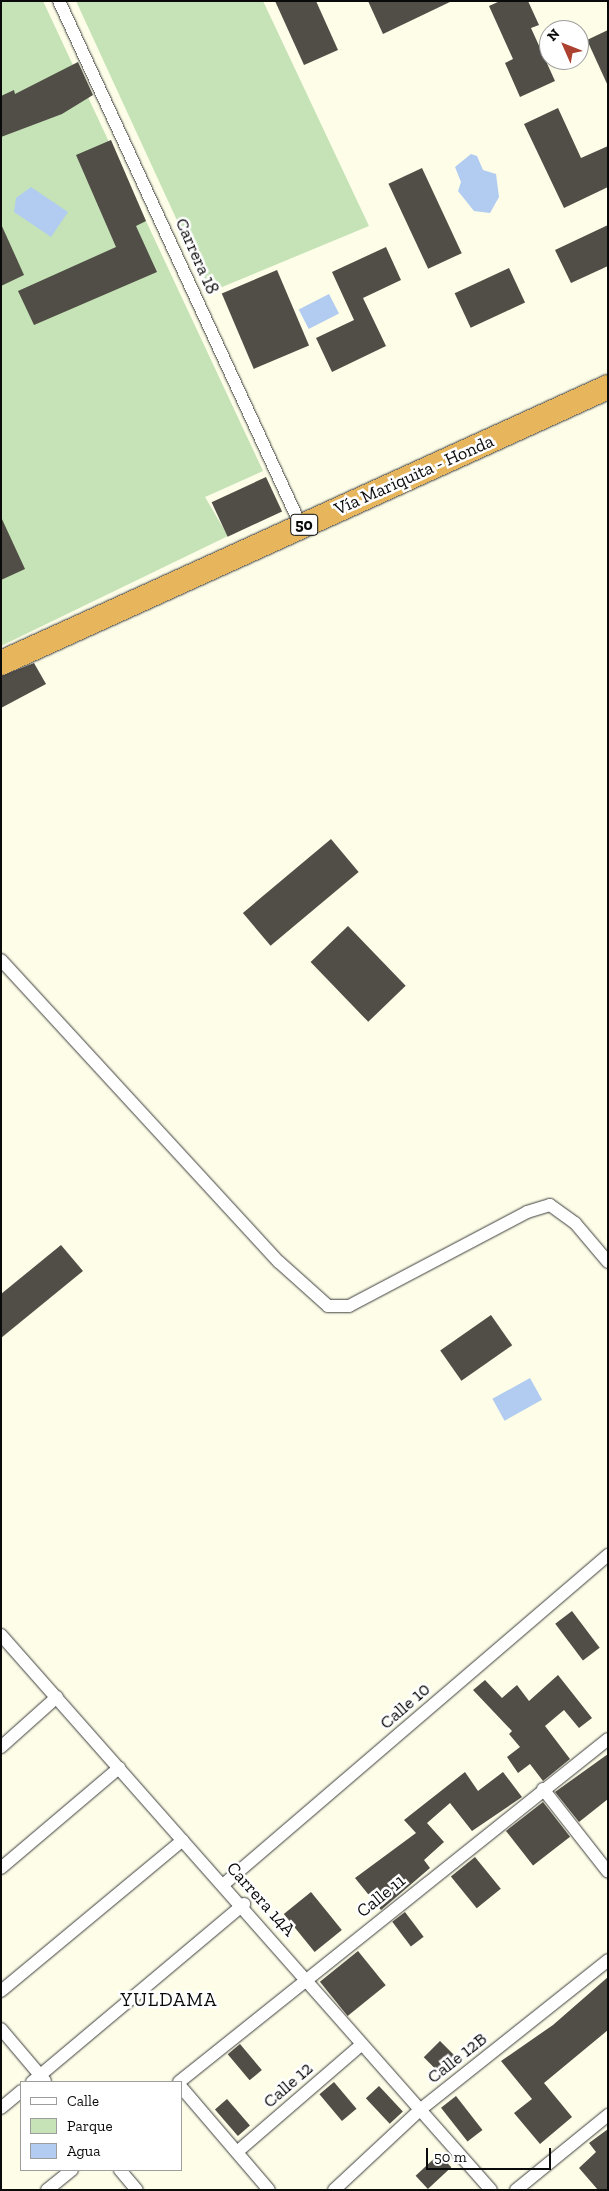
<!DOCTYPE html>
<meta charset="utf-8">
<style>
body{margin:0}
#map{position:relative;width:609px;height:2191px;overflow:hidden;background:#fdfde8;font-family:"Zilla Slab",serif}
div>[style]{position:absolute}
[style*='--x']{left:calc(var(--x)*1px);top:calc(var(--y)*1px);width:calc(var(--w)*1px);rotate:calc(var(--a)*1deg)}
.green>*{inset:0;background:#c5e3b6}
.water>*{inset:0;background:#b1ccf0;transform-origin:0 0}
.building>*{inset:0;background:#514d47;transform-origin:0 0}
.roads{filter:drop-shadow(0 0 1px #3d3d3d) drop-shadow(0 0 1px #3d3d3d)}
.street>*{height:12px;margin:-6px;padding:0 6px;transform-origin:6px;border-radius:6px;background:#fff}
.highway>*{height:24px;margin:-12px;padding:0 12px;transform-origin:12px;border-radius:12px;background:#e7b65c}
span{translate:-50% -50%;white-space:nowrap;text-align:center;line-height:1.15;-webkit-text-stroke:5px #fff;paint-order:stroke}
.shield-label span{padding:1px 4px;background:#fff;border:1px solid;border-radius:4px;-webkit-text-stroke-width:0}
.shield-label{font-size:16px;color:#0a0a0a;font-weight:700}
.street-label{font-size:18px;color:#0a0a0a}
.neighbourhood-label{font-size:19px;color:#0a0a0a;letter-spacing:1px}
.frame{position:absolute;inset:0;border:2px solid #0a0a0a;pointer-events:none}
.legend{position:absolute;left:20px;top:2081px;width:162px;height:90px;box-sizing:border-box;background:#fff;border:1px solid #9d9d9d;margin:0;padding:6px 9px;list-style:none;font-size:15px;color:#0a0a0a}
.legend li{display:flex;align-items:center;gap:10px;height:25px}
.legend b{width:25px;border:1px solid #9d9d9d}
.north{position:absolute;left:539px;top:20px;width:50px;height:50px;box-sizing:border-box;background:#fff;border:1px solid #9d9d9d;border-radius:50%;rotate:314deg;font-size:14px;font-weight:700;line-height:20px;text-align:center;color:#0a0a0a}
.north::after{content:'';display:block;margin:auto;width:18px;height:22px;background:#ac412f;clip-path:polygon(50% 0,100% 100%,50% 72%,0 100%)}
.scale{position:absolute;left:426px;top:2148px;width:125px;height:22px;box-sizing:border-box;border:2px solid #0a0a0a;border-top:0;padding-left:6px;font-size:15px;line-height:18px;white-space:nowrap;color:#0a0a0a;-webkit-text-stroke:4px #fff;paint-order:stroke}
</style>
<div id="map">
<div class="green">
<i style="clip-path:polygon(1px 1px,43px 1px,263px 471px,205px 497px,228px 536px,1px 646px)"></i>
<i style="clip-path:polygon(76px 1px,263px 1px,369px 226px,210px 292px)"></i>
</div>
<div class="water">
<i style="clip-path:polygon(471px 154px,477px 156px,483px 170px,496px 174px,499px 197px,490px 213px,474px 211px,458px 191px,461px 182px,455px 167px)"></i>
<i style="clip-path:polygon(31px 187px,68px 212px,51px 237px,14px 212px,16px 198px)"></i>
<i style="left:329px;top:294px;width:22px;height:34px;rotate:63deg"></i>
<i style="left:530px;top:1378px;width:25px;height:43px;rotate:61deg"></i>
</div>
<div class="building">
<i style="clip-path:polygon(275px 1px,316px 1px,338px 50px,304px 65px)"></i>
<i style="clip-path:polygon(368px 1px,452px 1px,383px 34px)"></i>
<i style="clip-path:polygon(500px 1px,528px 1px,539px 25px,531px 28px,555px 81px,520px 97px,505px 63px,513px 59px,489px 6px)"></i>
<i style="clip-path:polygon(608px 30px,608px 86px,587px 40px)"></i>
<i style="clip-path:polygon(78px 62px,93px 95px,62px 114px,1px 137px,1px 96px,14px 90px,15px 94px)"></i>
<i style="clip-path:polygon(558px 108px,581px 158px,608px 146px,608px 187px,564px 208px,524px 124px)"></i>
<i style="clip-path:polygon(111px 140px,146px 221px,136px 226px,157px 272px,34px 325px,18px 291px,116px 247px,76px 155px)"></i>
<i style="left:422px;top:168px;width:94px;height:37px;rotate:65deg"></i>
<i style="clip-path:polygon(1px 224px,24px 275px,1px 286px)"></i>
<i style="clip-path:polygon(608px 225px,608px 266px,571px 283px,555px 250px)"></i>
<i style="clip-path:polygon(386px 247px,401px 280px,363px 298px,386px 346px,332px 372px,316px 338px,354px 320px,332px 272px)"></i>
<i style="left:509px;top:268px;width:38px;height:60px;rotate:65deg"></i>
<i style="left:277px;top:270px;width:82px;height:60px;rotate:67deg"></i>
<i style="left:266px;top:477px;width:38px;height:60px;rotate:65deg"></i>
<i style="clip-path:polygon(1px 517px,25px 569px,1px 580px)"></i>
<i style="clip-path:polygon(34px 663px,46px 684px,1px 708px,1px 676px)"></i>
<i style="left:331px;top:839px;width:43px;height:115px;rotate:50deg"></i>
<i style="left:348px;top:926px;width:83px;height:52px;rotate:46deg"></i>
<i style="clip-path:polygon(61px 1245px,83px 1271px,1px 1338px,1px 1294px)"></i>
<i style="left:491px;top:1315px;width:37px;height:62px;rotate:55deg"></i>
<i style="left:572px;top:1611px;width:46px;height:21px;rotate:53deg"></i>
<i style="clip-path:polygon(558px 1675px,592px 1718px,579px 1728px,564px 1710px,545px 1726px,570px 1759px,543px 1781px,530px 1764px,518px 1773px,507px 1757px,520px 1747px,509px 1734px,512px 1731px,473px 1690px,485px 1680px,502px 1698px,517px 1685px,529px 1701px)"></i>
<i style="clip-path:polygon(608px 1754px,608px 1799px,579px 1822px,555px 1792px)"></i>
<i style="clip-path:polygon(465px 1772px,478px 1791px,503px 1772px,522px 1797px,472px 1831px,450px 1803px,427px 1823px,444px 1842px,424px 1860px,430px 1868px,381px 1910px,355px 1878px,416px 1833px,404px 1820px)"></i>
<i style="left:543px;top:1802px;width:44px;height:47px;rotate:52deg"></i>
<i style="left:475px;top:1857px;width:41px;height:31px;rotate:51deg"></i>
<i style="left:311px;top:1892px;width:49px;height:35px;rotate:51deg"></i>
<i style="left:405px;top:1912px;width:31px;height:16px;rotate:53deg"></i>
<i style="left:358px;top:1951px;width:44px;height:49px;rotate:51deg"></i>
<i style="clip-path:polygon(608px 1977px,608px 2030px,544px 2083px,572px 2117px,540px 2144px,514px 2113px,532px 2099px,501px 2061px,553px 2025px)"></i>
<i style="left:440px;top:2041px;width:24px;height:23px;rotate:45deg"></i>
<i style="left:240px;top:2044px;width:34px;height:16px;rotate:50deg"></i>
<i style="left:334px;top:2082px;width:35px;height:19px;rotate:50deg"></i>
<i style="left:379px;top:2086px;width:35px;height:18px;rotate:47deg"></i>
<i style="left:456px;top:2096px;width:43px;height:19px;rotate:52deg"></i>
<i style="left:227px;top:2099px;width:35px;height:16px;rotate:49deg"></i>
<i style="clip-path:polygon(608px 2129px,608px 2190px,598px 2190px,579px 2168px,596px 2152px,589px 2143px)"></i>
<i style="left:439px;top:2154px;width:18px;height:32px;rotate:47deg"></i>
</div>
<div class="roads">
<div class="street">
<i style="--x:59;--y:1;--w:578;--a:65.25"></i>
<i style="--x:1;--y:960;--w:410;--a:47.4"></i>
<i style="--x:279;--y:1262;--w:66;--a:41.9"></i>
<i style="--x:328;--y:1306;--w:21;--a:0"></i>
<i style="--x:349;--y:1306;--w:201;--a:-27.8"></i>
<i style="--x:527;--y:1212;--w:24;--a:-17"></i>
<i style="--x:550;--y:1205;--w:31;--a:36"></i>
<i style="--x:575;--y:1223;--w:51;--a:49.8"></i>
<i style="--x:1;--y:1635;--w:740;--a:48.56"></i>
<i style="--x:1;--y:1747;--w:75;--a:-41.8"></i>
<i style="--x:543;--y:1789;--w:105;--a:51.9"></i>
<i style="--x:1;--y:1868;--w:155;--a:-40.3"></i>
<i style="--x:224;--y:1884;--w:506;--a:-40.59"></i>
<i style="--x:1;--y:1991;--w:236;--a:-39.7"></i>
<i style="--x:1;--y:2029;--w:68;--a:49.8"></i>
<i style="--x:32;--y:2082;--w:277;--a:-40"></i>
<i style="--x:179;--y:2082;--w:549;--a:-38.64"></i>
<i style="--x:181;--y:2087;--w:135;--a:49.5"></i>
<i style="--x:1;--y:2108;--w:26;--a:-40"></i>
<i style="--x:237;--y:2152;--w:165;--a:-40.8"></i>
<i style="--x:120;--y:2170;--w:26;--a:50"></i>
<i style="--x:47;--y:2190;--w:32;--a:-39"></i>
<i style="--x:334;--y:2190;--w:119;--a:-43"></i>
<i style="--x:421;--y:2109;--w:239;--a:-38.5"></i>
<i style="--x:516;--y:2190;--w:119;--a:-39.2"></i>
</div>
<div class="highway">
<i style="--x:1;--y:663;--w:667;--a:-24.45"></i>
</div>
</div>
<div class="shield-label">
<span style="left:304px;top:525px">50</span>
</div>
<div class="street-label">
<span style="left:197px;top:256px;rotate:66deg">Carrera 18</span>
<span style="left:414px;top:475px;rotate:-24deg">Vía Mariquita - Honda</span>
<span style="left:405px;top:1706px;rotate:-41deg">Calle 10</span>
<span style="left:381px;top:1896px;rotate:-39deg">Calle 11</span>
<span style="left:261px;top:1899px;rotate:48deg">Carrera 14A</span>
<span style="left:457px;top:2058px;rotate:-38deg">Calle 12B</span>
<span style="left:288px;top:2085px;rotate:-41deg">Calle 12</span>
</div>
<div class="neighbourhood-label">
<span style="left:169px;top:2000px">YULDAMA</span>
</div>
<div class="frame"></div>
<ul class="legend">
<li><b style="height:6px;background:#fff"></b>Calle</li>
<li><b style="height:14px;background:#c5e3b6"></b>Parque</li>
<li><b style="height:14px;background:#b1ccf0"></b>Agua</li>
</ul>
<div class="north">N</div>
<div class="scale">50 m</div>
</div>
